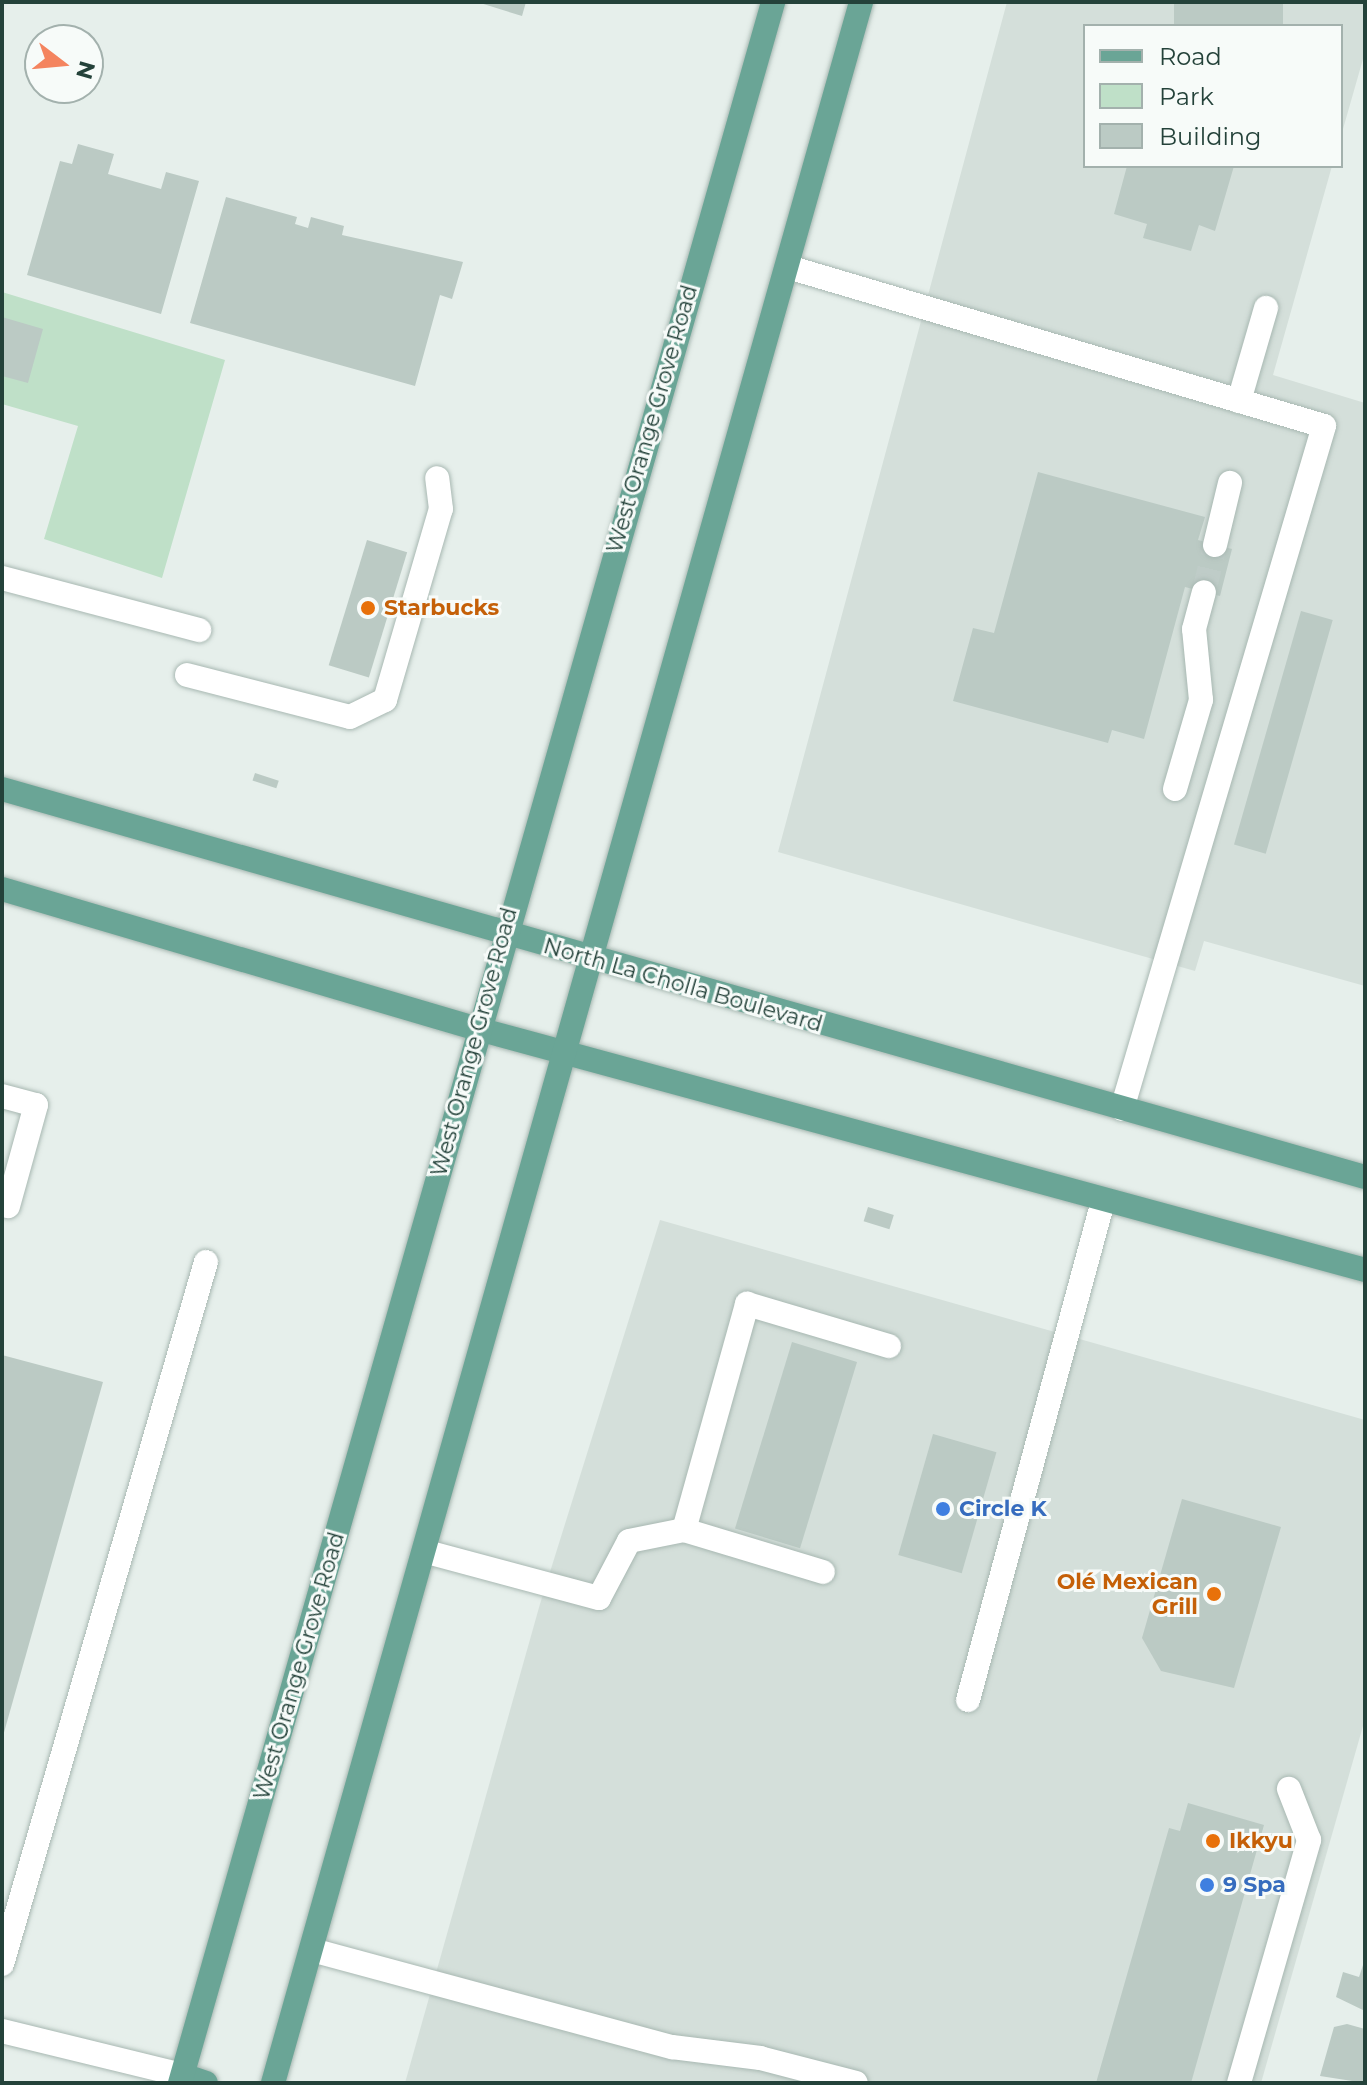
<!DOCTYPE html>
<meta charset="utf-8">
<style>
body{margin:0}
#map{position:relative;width:1367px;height:2085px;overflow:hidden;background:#e6efeb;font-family:Montserrat,sans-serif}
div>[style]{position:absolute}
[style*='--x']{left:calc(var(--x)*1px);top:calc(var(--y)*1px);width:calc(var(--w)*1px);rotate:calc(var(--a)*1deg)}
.built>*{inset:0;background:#d4dfda}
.green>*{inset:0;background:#bfe0c8}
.building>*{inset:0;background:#bbcac4;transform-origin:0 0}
.minor-tunnel>*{height:24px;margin-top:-12px;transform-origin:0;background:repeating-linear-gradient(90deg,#bfccc8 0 24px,transparent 0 36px)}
.roads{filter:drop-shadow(0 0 2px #a8b8b2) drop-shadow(0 0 2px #a8b8b2)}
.minor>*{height:24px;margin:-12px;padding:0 12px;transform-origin:12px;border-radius:12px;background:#fff}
.major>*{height:24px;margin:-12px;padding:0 12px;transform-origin:12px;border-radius:12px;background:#6aa596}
.dots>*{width:22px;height:22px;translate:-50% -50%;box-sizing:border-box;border:4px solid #f7fbf9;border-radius:50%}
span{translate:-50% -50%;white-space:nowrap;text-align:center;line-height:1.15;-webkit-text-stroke:6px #f7fbf9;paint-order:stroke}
.street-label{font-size:22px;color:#24423a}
.food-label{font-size:22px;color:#c56008;font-weight:700}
.left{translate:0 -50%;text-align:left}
.right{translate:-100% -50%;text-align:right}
.shop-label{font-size:22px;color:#366cbe;font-weight:700}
.frame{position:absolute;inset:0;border:4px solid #24423a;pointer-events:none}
.legend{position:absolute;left:1083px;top:24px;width:260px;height:144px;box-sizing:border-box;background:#f7fbf9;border:2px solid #a3b1ad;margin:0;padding:10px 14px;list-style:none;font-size:24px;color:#24423a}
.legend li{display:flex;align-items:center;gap:16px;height:40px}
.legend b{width:40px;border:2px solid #a3b1ad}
.north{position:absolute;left:24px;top:24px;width:80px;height:80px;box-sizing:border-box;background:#f7fbf9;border:2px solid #a3b1ad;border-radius:50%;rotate:106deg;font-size:22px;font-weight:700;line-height:32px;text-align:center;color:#24423a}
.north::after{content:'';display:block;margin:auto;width:28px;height:36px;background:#f4845f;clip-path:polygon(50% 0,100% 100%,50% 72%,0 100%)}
</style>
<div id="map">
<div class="built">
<i style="clip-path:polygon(1007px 2px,1365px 2px,1365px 52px,1341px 136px,1341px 26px,1085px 26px,1085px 166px,1332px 166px,1273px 375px,1365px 403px,1365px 986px,1204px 941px,1195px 971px,778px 852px)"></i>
<i style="clip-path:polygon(660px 1220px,1365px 1420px,1365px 1719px,1261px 2083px,405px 2083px,540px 1604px)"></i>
</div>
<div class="green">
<i style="clip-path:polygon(2px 292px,225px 360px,162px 578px,44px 539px,78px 426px,2px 404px)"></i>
</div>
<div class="building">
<i style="clip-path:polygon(477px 2px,526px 2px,522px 16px)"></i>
<i style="left:1174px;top:2px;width:109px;height:25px"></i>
<i style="clip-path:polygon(78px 144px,114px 154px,108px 174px,161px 189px,166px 172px,199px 181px,161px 314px,27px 275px,60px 161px,72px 164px)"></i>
<i style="clip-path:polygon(1127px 166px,1234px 166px,1215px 231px,1199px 225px,1191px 251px,1143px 238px,1147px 224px,1114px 214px)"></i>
<i style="clip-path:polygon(226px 197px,297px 217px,295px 224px,308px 228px,311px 217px,344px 226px,342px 235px,463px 262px,452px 299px,440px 295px,415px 386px,190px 323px)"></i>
<i style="clip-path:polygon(2px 317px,43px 329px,28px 383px,2px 376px)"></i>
<i style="clip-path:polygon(1038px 472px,1205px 517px,1198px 540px,1232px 549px,1220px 596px,1185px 587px,1144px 739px,1112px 730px,1108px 743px,953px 701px,973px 628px,994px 633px)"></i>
<i style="left:367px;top:540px;width:42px;height:131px;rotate:17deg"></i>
<i style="left:1301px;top:611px;width:33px;height:243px;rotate:16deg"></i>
<i style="left:255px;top:773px;width:25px;height:8px;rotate:18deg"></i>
<i style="left:868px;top:1207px;width:27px;height:15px;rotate:17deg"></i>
<i style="left:792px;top:1342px;width:68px;height:195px;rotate:17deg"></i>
<i style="clip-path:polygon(2px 1355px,103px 1382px,3px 1736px,2px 1735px)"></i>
<i style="left:933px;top:1434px;width:66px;height:126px;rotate:16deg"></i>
<i style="clip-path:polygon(1182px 1499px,1281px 1527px,1234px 1688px,1161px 1671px,1142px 1638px)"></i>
<i style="clip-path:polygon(1188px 1803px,1264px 1825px,1191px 2083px,1096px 2083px,1169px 1828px,1180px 1831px)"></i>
<i style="clip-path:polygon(1365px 1959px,1365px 2011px,1336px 1997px,1343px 1972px,1359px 1977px)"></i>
<i style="clip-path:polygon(1347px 2024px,1365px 2029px,1365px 2083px,1320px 2076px,1334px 2027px)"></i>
</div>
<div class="minor-tunnel">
<i style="--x:1204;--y:592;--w:48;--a:-76.8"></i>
</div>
<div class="roads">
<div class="minor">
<i style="--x:788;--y:267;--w:559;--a:16.52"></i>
<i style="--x:1324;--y:426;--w:712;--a:106.48"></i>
<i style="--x:1239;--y:401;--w:97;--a:-73.8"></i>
<i style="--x:1215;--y:545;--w:64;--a:-76.4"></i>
<i style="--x:2;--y:578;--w:204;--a:14.8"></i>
<i style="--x:187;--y:675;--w:168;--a:14.4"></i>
<i style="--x:350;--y:717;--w:39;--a:-26"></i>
<i style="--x:385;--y:700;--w:199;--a:-73.7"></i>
<i style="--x:441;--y:509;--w:31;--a:-97"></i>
<i style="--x:1175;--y:789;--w:93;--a:-73.7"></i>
<i style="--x:1201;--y:700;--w:71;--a:-95.6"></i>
<i style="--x:1194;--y:629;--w:38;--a:-75"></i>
<i style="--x:2;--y:1096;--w:35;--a:15"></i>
<i style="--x:36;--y:1105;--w:105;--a:105.5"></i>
<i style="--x:684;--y:1530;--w:145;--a:16.8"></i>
<i style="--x:427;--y:1552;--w:178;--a:15"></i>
<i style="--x:599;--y:1598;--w:64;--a:-62.2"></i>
<i style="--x:629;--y:1541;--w:56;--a:-11.3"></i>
<i style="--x:684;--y:1530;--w:235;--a:-74.4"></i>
<i style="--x:747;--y:1304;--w:148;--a:16.5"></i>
<i style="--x:968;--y:1700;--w:517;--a:-74.86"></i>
<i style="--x:312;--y:1950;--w:373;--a:15.1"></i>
<i style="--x:672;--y:2047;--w:89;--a:7.1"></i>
<i style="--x:760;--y:2058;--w:99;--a:14.6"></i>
<i style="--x:2;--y:1964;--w:731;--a:-73.8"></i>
<i style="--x:2;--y:2031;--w:186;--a:13.7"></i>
<i style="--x:1239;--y:2083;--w:253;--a:-73.9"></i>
<i style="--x:1309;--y:1840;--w:55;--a:-111.4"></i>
</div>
<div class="major">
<i style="--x:2;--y:789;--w:1417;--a:15.89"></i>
<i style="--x:2;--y:889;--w:496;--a:16.4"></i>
<i style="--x:478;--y:1029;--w:919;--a:15.2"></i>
<i style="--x:183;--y:2075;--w:24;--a:19"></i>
<i style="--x:180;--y:2083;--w:2164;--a:-74.09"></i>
<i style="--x:273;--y:2083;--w:2162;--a:-74.22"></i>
</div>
</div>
<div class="dots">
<i style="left:368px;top:608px;background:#e8710a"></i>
<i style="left:943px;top:1509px;background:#3f7fe0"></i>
<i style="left:1214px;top:1594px;background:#e8710a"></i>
<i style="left:1213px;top:1841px;background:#e8710a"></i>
<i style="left:1207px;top:1885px;background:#3f7fe0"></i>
</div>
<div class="street-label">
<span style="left:652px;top:419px;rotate:-74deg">West Orange Grove Road</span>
<span style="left:683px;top:985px;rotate:16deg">North La Cholla Boulevard</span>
<span style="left:474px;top:1042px;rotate:-75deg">West Orange Grove Road</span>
<span style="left:299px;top:1666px;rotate:-74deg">West Orange Grove Road</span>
</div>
<div class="food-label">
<span class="left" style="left:384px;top:608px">Starbucks</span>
<span class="right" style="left:1198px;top:1594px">Olé Mexican<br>Grill</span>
<span class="left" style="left:1229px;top:1841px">Ikkyu</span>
</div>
<div class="shop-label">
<span class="left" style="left:959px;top:1509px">Circle K</span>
<span class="left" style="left:1223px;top:1885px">9 Spa</span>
</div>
<div class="frame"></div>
<ul class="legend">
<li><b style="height:10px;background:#6aa596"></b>Road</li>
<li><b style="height:22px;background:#bfe0c8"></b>Park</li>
<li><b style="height:22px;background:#bbcac4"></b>Building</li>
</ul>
<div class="north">N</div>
</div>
